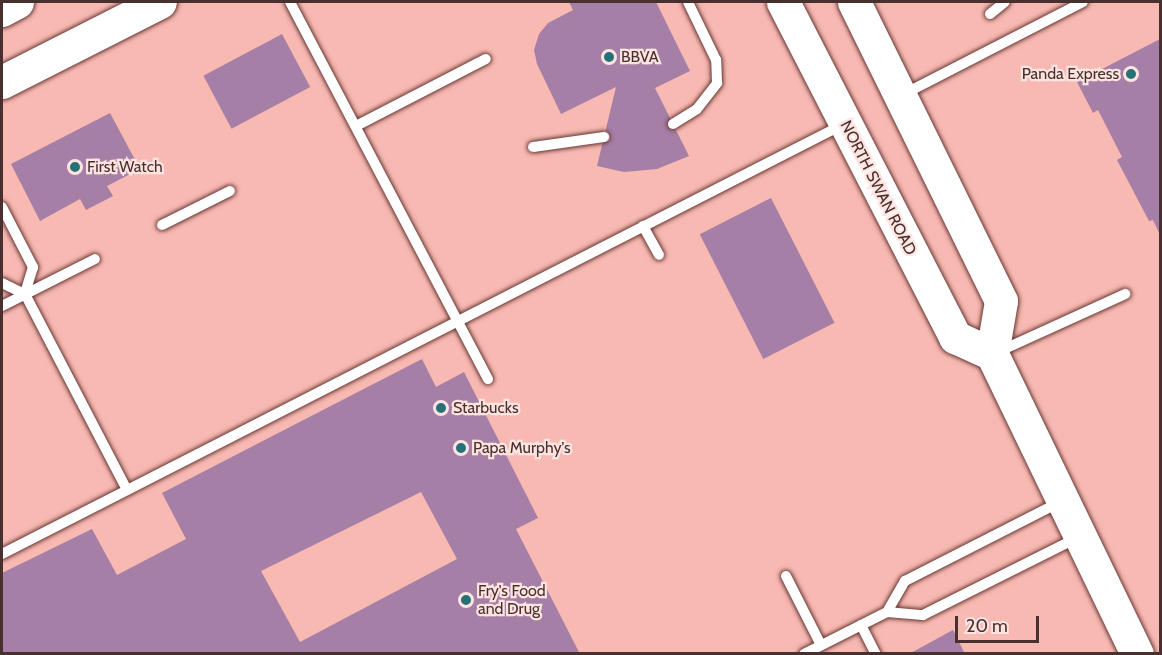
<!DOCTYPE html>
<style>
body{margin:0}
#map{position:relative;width:1162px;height:655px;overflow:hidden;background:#f7b9b2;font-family:Cabin,sans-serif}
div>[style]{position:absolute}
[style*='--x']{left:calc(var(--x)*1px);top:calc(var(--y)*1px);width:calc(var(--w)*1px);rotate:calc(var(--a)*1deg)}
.building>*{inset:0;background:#a57fa6;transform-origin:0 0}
.roads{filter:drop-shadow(0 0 2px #6a3733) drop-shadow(0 0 2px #6a3733)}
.service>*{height:10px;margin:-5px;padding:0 5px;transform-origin:5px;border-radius:5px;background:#fff}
.primary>*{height:33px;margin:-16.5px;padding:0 16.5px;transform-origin:16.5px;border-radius:16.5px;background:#fff}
.dots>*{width:16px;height:16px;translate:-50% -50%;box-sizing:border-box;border:3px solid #fee4e1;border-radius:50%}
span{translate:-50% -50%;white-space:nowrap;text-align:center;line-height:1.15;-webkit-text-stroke:4.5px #fee4e1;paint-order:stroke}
.poi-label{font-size:16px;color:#48302e}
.left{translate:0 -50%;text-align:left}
.right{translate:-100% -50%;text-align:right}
.street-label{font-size:16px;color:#48302e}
.frame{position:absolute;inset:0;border:3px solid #48302e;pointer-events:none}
.scale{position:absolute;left:955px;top:616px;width:84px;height:27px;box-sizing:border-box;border:3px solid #48302e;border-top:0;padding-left:8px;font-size:18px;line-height:21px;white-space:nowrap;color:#48302e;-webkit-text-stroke:4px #fee4e1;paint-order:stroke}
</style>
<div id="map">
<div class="building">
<i style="clip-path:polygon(569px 2px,656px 2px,690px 71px,655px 88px,689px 156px,657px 169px,624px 172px,597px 166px,616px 87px,561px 114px,537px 64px,534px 50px,539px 34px,548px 23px,573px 10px)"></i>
<i style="left:282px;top:34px;width:60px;height:89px;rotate:62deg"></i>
<i style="clip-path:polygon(1160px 39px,1160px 235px,1153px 220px,1149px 221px,1117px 160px,1122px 157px,1098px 110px,1093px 113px,1077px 82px)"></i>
<i style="clip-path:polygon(110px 113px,140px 169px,107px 186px,113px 196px,86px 210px,80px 199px,40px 221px,11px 164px)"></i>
<i style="left:771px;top:198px;width:140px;height:80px;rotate:63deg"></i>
<i style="clip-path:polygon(evenodd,422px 359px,436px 387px,464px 372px,538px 518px,516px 529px,580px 654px,2px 654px,2px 573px,92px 529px,117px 575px,186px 539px,162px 493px,422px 359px,421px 492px,457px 559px,300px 642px,261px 571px,421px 492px)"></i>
<i style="clip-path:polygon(953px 630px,965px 654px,909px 654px)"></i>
</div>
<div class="roads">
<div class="service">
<i style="--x:290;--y:2;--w:426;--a:62.3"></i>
<i style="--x:990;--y:14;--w:19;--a:-39"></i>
<i style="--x:904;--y:94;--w:201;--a:-27.2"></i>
<i style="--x:673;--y:124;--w:28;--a:-32"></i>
<i style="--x:697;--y:109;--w:33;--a:-52"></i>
<i style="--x:717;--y:83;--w:23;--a:-92"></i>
<i style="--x:716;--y:60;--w:64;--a:-115.8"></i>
<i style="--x:356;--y:126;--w:146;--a:-27.3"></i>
<i style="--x:533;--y:147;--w:72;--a:-8"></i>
<i style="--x:2;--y:207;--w:68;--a:62.7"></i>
<i style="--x:33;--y:267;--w:28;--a:107"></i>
<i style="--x:162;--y:225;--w:76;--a:-26.6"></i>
<i style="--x:643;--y:226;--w:33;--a:61"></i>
<i style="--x:2;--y:283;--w:25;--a:26"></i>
<i style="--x:25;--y:294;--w:221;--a:62.5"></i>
<i style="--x:2;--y:306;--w:104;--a:-26.8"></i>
<i style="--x:998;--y:352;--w:140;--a:-24.5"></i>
<i style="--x:2;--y:554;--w:943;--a:-27.05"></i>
<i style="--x:786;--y:576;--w:77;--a:63.1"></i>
<i style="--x:887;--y:612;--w:36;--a:-60"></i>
<i style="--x:905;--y:581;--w:174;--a:-27"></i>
<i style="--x:861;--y:625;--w:33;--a:63"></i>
<i style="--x:804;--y:654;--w:93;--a:-26.8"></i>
<i style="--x:887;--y:612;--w:36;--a:5"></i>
<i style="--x:923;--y:615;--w:172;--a:-26.6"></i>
</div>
<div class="primary">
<i style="--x:783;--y:2;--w:377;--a:62.8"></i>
<i style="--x:955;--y:337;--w:41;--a:24.7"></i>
<i style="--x:854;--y:2;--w:333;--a:63.8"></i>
<i style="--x:1001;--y:301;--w:54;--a:99.6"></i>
<i style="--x:992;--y:354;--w:333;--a:64.2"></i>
<i style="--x:2;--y:10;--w:17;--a:-28"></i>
<i style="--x:2;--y:82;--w:177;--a:-26.9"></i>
</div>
</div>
<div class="dots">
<i style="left:609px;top:57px;background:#267078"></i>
<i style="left:1131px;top:74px;background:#267078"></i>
<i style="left:75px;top:167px;background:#267078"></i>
<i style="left:441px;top:408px;background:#267078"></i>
<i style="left:461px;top:448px;background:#267078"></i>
<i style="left:466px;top:600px;background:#267078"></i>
</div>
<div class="poi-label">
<span class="left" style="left:621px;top:57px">BBVA</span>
<span class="right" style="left:1119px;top:74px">Panda Express</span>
<span class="left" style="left:87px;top:167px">First Watch</span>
<span class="left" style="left:453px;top:408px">Starbucks</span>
<span class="left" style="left:473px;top:448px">Papa Murphy's</span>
<span class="left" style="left:478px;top:600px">Fry's Food<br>and Drug</span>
</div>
<div class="street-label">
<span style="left:878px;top:188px;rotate:63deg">NORTH SWAN ROAD</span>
</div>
<div class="frame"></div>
<div class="scale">20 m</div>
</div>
